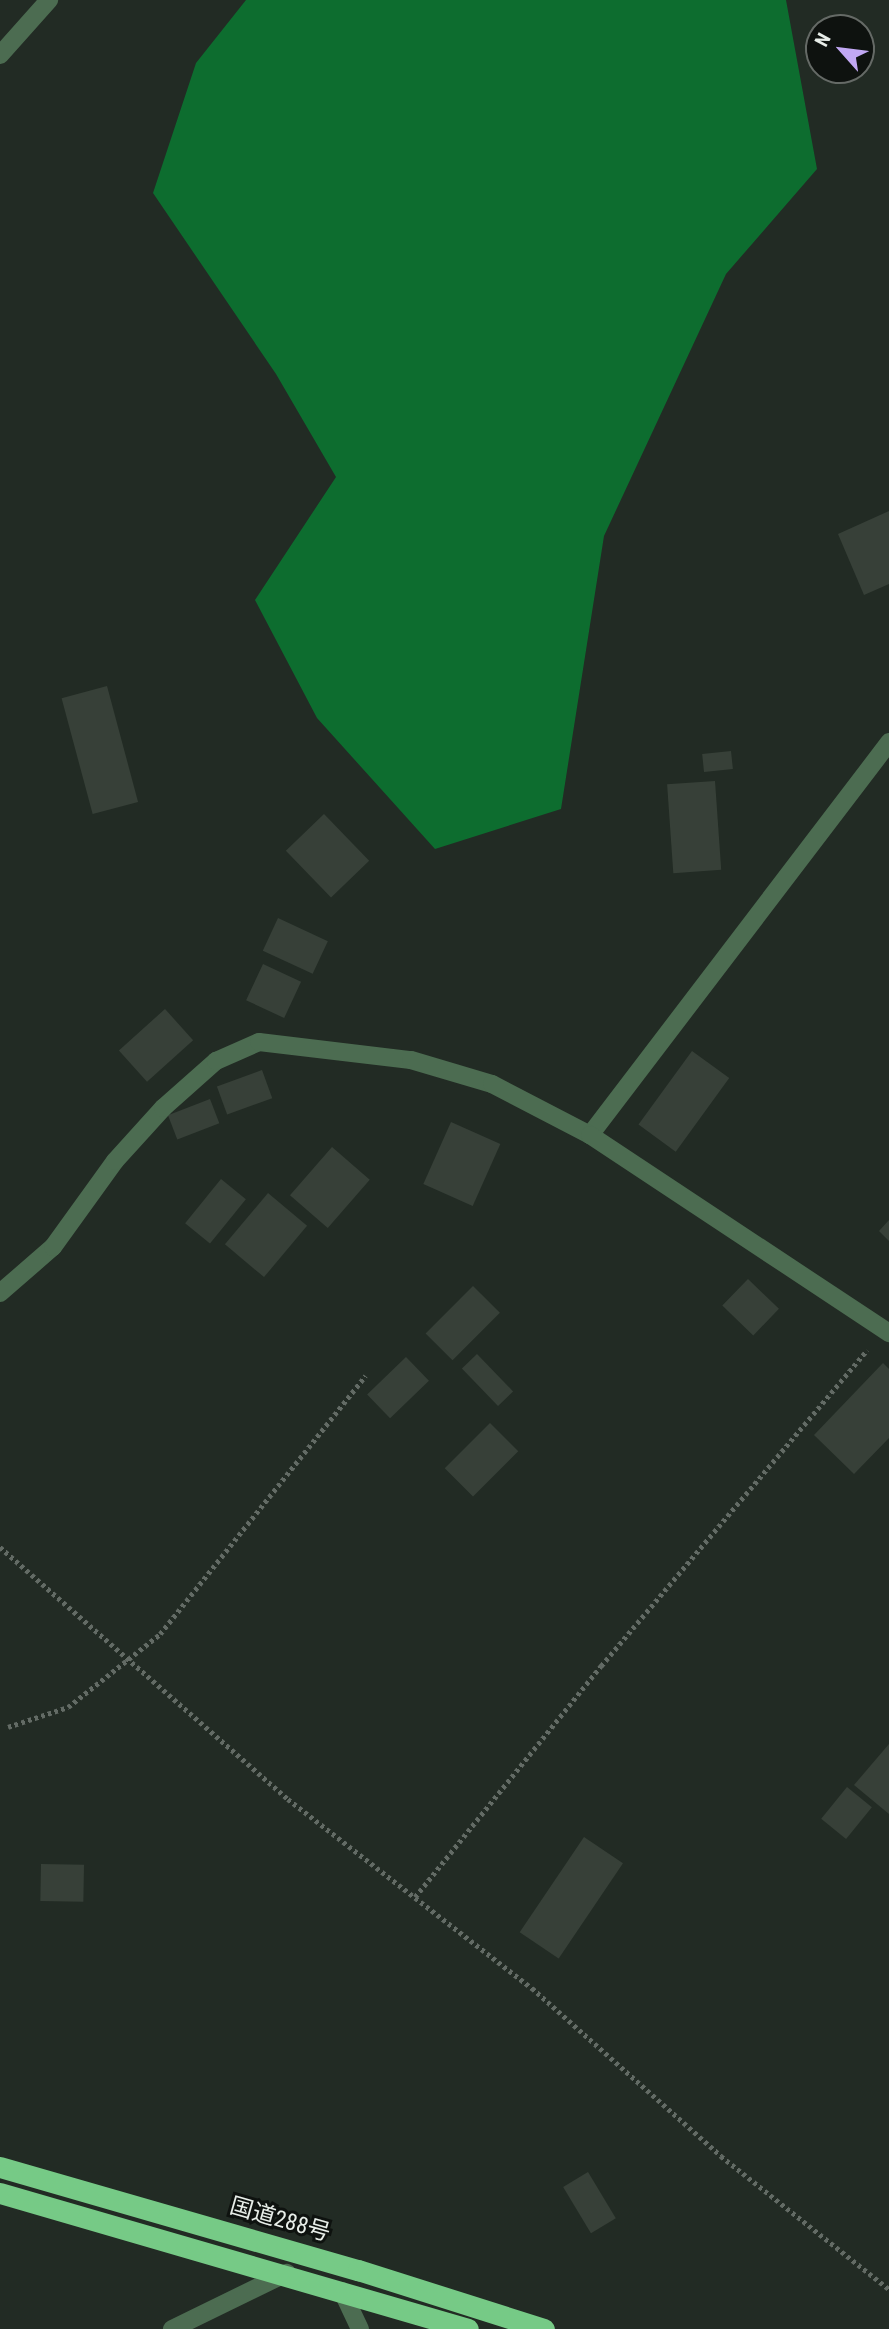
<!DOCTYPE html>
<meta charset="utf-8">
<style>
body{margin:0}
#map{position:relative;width:889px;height:2329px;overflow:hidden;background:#222b24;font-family:"Roboto Condensed","Noto Sans JP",sans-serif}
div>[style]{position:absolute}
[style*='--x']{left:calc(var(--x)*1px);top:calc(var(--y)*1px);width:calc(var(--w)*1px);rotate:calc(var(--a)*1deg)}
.forest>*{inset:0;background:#0d6d2f}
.building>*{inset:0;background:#374038;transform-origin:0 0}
.path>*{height:4.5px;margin-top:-2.25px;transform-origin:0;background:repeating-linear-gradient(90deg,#636b65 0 3.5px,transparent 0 7px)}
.street>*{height:18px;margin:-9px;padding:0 9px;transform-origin:9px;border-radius:9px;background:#4c6c51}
.highway>*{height:21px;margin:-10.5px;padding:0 10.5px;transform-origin:10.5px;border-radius:10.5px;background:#76ca86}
span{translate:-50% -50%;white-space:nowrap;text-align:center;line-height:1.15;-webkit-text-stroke:6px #0e120f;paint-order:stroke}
.street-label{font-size:23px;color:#e8eee9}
.north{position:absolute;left:805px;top:14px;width:70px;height:70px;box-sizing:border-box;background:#0e120f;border:2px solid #656a66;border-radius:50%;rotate:298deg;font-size:19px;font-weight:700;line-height:28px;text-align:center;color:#e8eee9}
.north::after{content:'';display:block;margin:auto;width:24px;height:32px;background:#c1a8f3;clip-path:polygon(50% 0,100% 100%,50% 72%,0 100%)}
</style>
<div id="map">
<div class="forest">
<i style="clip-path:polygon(246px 0,786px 0,817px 169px,726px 274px,604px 536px,561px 809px,435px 849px,317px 718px,255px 600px,336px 477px,276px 374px,153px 193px,196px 63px)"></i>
</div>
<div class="building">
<i style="clip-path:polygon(889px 511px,889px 584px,864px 595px,838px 534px)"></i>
<i style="left:107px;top:686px;width:120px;height:47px;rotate:75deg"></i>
<i style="left:731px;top:751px;width:18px;height:29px;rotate:84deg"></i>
<i style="left:715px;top:781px;width:89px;height:48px;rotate:86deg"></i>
<i style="left:324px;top:814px;width:65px;height:53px;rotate:46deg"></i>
<i style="left:278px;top:918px;width:55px;height:36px;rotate:25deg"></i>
<i style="left:263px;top:964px;width:42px;height:40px;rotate:25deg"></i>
<i style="left:165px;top:1009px;width:42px;height:62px;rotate:48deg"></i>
<i style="left:692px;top:1051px;width:46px;height:91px;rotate:36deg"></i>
<i style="left:262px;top:1070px;width:30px;height:48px;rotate:70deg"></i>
<i style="left:210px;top:1099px;width:26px;height:45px;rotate:69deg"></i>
<i style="left:451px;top:1122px;width:54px;height:68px;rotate:24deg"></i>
<i style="left:332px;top:1147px;width:50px;height:64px;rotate:41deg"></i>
<i style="left:221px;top:1179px;width:32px;height:57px;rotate:39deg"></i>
<i style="left:268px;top:1193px;width:51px;height:67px;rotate:40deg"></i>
<i style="clip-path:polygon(889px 1220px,889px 1241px,879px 1231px)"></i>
<i style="left:748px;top:1279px;width:43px;height:37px;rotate:44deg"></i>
<i style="left:473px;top:1286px;width:38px;height:67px;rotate:45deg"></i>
<i style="left:477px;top:1354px;width:52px;height:21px;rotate:46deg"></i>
<i style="left:406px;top:1357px;width:33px;height:54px;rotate:46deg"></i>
<i style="clip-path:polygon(883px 1363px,889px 1369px,889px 1438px,854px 1474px,814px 1435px)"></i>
<i style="left:490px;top:1423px;width:40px;height:64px;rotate:45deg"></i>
<i style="clip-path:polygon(889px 1744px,889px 1814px,854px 1785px)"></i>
<i style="left:847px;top:1787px;width:32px;height:41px;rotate:39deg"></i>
<i style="left:584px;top:1837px;width:47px;height:115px;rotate:34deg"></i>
<i style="left:41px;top:1864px;width:43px;height:37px;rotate:1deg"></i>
<i style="left:588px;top:2172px;width:54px;height:29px;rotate:59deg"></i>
</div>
<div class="path">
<i style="--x:0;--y:1547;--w:383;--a:41.2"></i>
<i style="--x:288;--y:1799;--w:309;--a:37.8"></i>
<i style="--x:532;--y:1988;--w:253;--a:41.6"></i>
<i style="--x:721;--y:2156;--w:214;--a:38.4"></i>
<i style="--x:8;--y:1727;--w:63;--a:-18.4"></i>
<i style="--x:68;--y:1707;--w:117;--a:-38.4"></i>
<i style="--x:160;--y:1634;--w:330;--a:-51.5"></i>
<i style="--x:415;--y:1897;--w:297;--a:-51.2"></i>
<i style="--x:601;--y:1666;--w:413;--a:-49.9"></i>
</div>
<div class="street">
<i style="--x:0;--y:55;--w:74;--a:-48.3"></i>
<i style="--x:590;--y:1135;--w:494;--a:-52.7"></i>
<i style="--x:0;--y:1293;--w:70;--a:-41"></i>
<i style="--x:53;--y:1247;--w:106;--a:-54.2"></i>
<i style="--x:115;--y:1161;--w:72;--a:-47.8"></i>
<i style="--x:163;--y:1108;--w:71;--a:-41.6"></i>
<i style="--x:216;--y:1061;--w:47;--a:-23.8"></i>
<i style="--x:259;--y:1042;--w:153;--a:6.8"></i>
<i style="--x:411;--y:1060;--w:84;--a:16.5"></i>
<i style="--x:492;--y:1084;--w:110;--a:27.5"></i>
<i style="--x:590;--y:1135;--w:359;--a:33.5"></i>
<i style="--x:342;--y:2291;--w:42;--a:64.7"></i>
<i style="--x:172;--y:2329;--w:128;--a:-26"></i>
</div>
<div class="highway">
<i style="--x:0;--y:2167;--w:373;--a:16.1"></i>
<i style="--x:358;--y:2270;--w:195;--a:17.6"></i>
<i style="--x:0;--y:2193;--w:487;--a:16.2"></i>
</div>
<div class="street-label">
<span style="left:280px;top:2220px;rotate:16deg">国道288号</span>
</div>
<div class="north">N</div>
</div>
